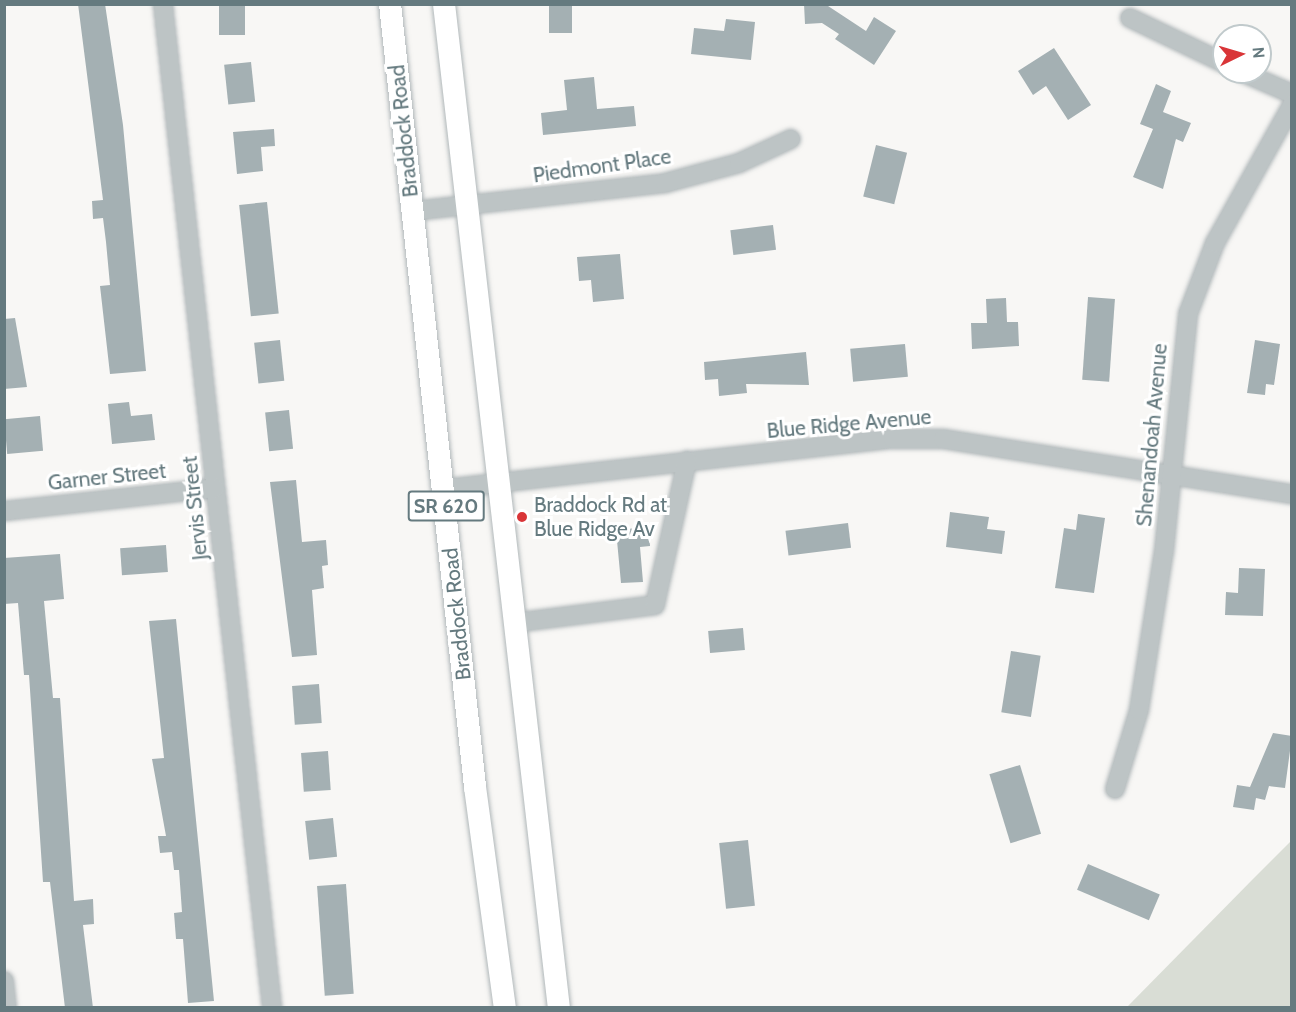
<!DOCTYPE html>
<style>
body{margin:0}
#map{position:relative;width:1296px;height:1012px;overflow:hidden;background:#f8f7f5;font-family:Cabin,sans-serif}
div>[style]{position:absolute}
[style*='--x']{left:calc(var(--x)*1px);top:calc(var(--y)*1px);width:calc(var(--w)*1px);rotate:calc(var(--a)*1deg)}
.green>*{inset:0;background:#d9ddd5}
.building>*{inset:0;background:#a4b0b3;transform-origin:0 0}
.roads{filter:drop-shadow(0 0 2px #b1b8ba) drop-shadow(0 0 2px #b1b8ba)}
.minor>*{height:18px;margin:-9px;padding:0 9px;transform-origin:9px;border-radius:9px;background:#bdc4c5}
.major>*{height:22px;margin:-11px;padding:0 11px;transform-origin:11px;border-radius:11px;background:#fff}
.dots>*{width:16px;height:16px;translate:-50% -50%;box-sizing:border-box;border:3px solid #fff;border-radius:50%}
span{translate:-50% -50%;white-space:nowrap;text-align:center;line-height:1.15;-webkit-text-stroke:6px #fff;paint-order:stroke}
.shield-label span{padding:2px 4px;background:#fff;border:2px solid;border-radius:4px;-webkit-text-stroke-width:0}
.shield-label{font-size:20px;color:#657a7f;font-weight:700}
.street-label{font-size:21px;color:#657a7f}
.poi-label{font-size:21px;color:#657a7f}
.left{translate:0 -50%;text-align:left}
.frame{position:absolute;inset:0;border:6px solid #657a7f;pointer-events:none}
.north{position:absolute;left:1212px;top:24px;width:60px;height:60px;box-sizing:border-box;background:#fff;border:2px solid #c1cacc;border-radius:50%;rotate:85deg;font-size:16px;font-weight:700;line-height:24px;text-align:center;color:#657a7f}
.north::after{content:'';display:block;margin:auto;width:21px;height:27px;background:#d93538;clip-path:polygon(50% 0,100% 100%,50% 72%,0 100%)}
</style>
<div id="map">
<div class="green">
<i style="clip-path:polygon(1291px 841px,1291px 1007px,1127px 1007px,1254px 878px)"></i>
</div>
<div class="building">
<i style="clip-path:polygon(78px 4px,105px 4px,123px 125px,146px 371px,110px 374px,100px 286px,110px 285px,106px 242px,103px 218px,93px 219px,92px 201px,103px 200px)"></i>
<i style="left:219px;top:4px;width:26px;height:31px"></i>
<i style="left:549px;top:4px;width:23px;height:29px"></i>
<i style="clip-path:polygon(804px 4px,825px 4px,866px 31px,874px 17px,896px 31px,874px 65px,835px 39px,839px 34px,822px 23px,805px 24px)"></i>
<i style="clip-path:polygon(726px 19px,755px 22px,751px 60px,691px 54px,694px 28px,724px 31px)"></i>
<i style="clip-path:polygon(1054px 48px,1091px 105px,1068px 120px,1046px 86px,1033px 95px,1018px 71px)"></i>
<i style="left:251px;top:62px;width:40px;height:27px;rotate:84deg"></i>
<i style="clip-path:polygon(594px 77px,597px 109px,634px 106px,636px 126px,543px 135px,541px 113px,567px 110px,564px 80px)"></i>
<i style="clip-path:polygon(1156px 84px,1171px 91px,1163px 112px,1191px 123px,1183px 142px,1176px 139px,1163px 189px,1133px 177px,1153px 129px,1140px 124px)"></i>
<i style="clip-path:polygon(274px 129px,275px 146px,261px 147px,263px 171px,237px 174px,233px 132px)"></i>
<i style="left:876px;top:145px;width:32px;height:53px;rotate:14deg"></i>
<i style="left:267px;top:202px;width:112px;height:28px;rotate:84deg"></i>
<i style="left:773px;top:225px;width:25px;height:43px;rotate:83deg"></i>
<i style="clip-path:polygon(620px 254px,624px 299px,593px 302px,591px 280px,579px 281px,577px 257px)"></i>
<i style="left:1088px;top:297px;width:27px;height:83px;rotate:4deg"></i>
<i style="clip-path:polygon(1006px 298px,1007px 322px,1018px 322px,1019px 346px,972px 349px,971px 323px,987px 323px,986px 299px)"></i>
<i style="clip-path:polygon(15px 318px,27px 387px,4px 389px,4px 319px)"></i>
<i style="left:280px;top:340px;width:41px;height:26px;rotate:84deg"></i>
<i style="clip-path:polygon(1255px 340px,1280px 344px,1274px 385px,1266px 384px,1265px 395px,1247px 393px)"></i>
<i style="left:905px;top:344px;width:33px;height:55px;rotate:85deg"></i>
<i style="clip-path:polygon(806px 352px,809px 385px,746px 384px,747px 393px,719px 396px,718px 379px,705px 380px,704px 362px)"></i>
<i style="clip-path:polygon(129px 402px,131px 416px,152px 414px,155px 440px,112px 444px,108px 404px)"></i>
<i style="left:289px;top:410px;width:39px;height:24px;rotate:84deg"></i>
<i style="left:40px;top:416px;width:35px;height:36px;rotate:85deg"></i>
<i style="clip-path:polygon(296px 480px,302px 542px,326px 540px,328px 565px,322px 566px,324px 588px,312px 590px,317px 655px,292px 657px,270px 482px)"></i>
<i style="clip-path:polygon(950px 512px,989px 517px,987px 529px,1005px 531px,1002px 554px,946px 547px)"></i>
<i style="clip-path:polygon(1078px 514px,1105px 518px,1094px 593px,1055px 588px,1064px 528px,1076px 530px)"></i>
<i style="left:848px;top:523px;width:25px;height:63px;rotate:83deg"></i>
<i style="clip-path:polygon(649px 527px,650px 546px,640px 547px,643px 582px,621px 583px,616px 530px)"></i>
<i style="left:166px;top:545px;width:27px;height:46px;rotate:86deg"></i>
<i style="clip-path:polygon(60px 554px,64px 599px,44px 601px,53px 698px,60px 698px,74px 901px,93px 899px,94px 924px,83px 925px,93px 1008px,65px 1008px,50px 882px,43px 882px,29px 675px,24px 675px,18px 603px,4px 604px,4px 558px)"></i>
<i style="clip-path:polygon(1239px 568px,1265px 569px,1263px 616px,1225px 615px,1226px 592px,1238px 593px)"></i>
<i style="clip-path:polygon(176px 619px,214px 1001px,188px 1003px,183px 939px,176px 939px,174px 913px,182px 912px,179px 870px,174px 870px,172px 852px,160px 853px,158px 836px,166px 836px,152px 759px,164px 758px,149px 621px)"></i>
<i style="left:743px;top:628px;width:22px;height:35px;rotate:85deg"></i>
<i style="left:1011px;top:651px;width:30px;height:62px;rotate:9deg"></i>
<i style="left:319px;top:684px;width:39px;height:27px;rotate:86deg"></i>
<i style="clip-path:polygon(1273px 733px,1292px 736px,1285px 788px,1269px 786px,1265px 800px,1256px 798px,1254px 810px,1233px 807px,1237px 785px,1250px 787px)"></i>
<i style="left:328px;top:751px;width:39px;height:27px;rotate:86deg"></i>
<i style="left:1020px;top:765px;width:72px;height:32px;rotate:73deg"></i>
<i style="left:333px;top:818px;width:39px;height:28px;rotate:84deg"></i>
<i style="left:748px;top:840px;width:66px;height:29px;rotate:84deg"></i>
<i style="left:1088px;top:864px;width:78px;height:28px;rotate:23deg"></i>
<i style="left:346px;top:884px;width:110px;height:29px;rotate:86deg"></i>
</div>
<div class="roads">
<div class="minor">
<i style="--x:163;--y:4;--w:1010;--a:83.8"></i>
<i style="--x:1130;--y:18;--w:104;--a:25.6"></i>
<i style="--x:1242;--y:72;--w:55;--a:23.7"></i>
<i style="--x:413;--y:211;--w:254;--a:-6.3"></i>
<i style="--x:665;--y:183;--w:77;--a:-15.1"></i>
<i style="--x:739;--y:163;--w:57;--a:-24.8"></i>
<i style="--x:444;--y:489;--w:452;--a:-6.4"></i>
<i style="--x:893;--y:439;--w:50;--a:0"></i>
<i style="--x:943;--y:439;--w:353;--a:9"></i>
<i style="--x:4;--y:511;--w:212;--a:-6.2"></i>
<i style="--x:513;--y:623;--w:143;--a:-7.2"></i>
<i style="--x:655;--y:605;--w:148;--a:-77.5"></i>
<i style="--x:1115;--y:789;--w:83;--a:-73.1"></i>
<i style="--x:1139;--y:710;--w:161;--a:-81.1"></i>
<i style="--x:1164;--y:551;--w:238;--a:-84.2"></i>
<i style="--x:1188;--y:314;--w:76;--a:-69.2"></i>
<i style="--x:1215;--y:243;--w:158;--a:-60.8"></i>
<i style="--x:4;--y:981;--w:27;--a:84"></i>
</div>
<div class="major">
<i style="--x:390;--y:4;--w:788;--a:83.8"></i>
<i style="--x:475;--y:787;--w:223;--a:82.3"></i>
<i style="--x:444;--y:4;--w:1011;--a:83.47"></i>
</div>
</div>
<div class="dots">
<i style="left:522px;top:517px;background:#d93538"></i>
</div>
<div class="shield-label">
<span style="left:446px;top:506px">SR 620</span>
</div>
<div class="street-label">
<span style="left:404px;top:131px;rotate:-96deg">Braddock Road</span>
<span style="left:602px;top:166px;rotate:-8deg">Piedmont Place</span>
<span style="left:849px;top:424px;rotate:-5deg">Blue Ridge Avenue</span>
<span style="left:1152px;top:435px;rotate:-85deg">Shenandoah Avenue</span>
<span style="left:107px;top:477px;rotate:-6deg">Garner Street</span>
<span style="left:195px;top:508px;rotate:-96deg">Jervis Street</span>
<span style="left:457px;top:614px;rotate:-96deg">Braddock Road</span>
</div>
<div class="poi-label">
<span class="left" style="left:534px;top:517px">Braddock Rd at<br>Blue Ridge Av</span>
</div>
<div class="frame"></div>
<div class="north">N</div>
</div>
